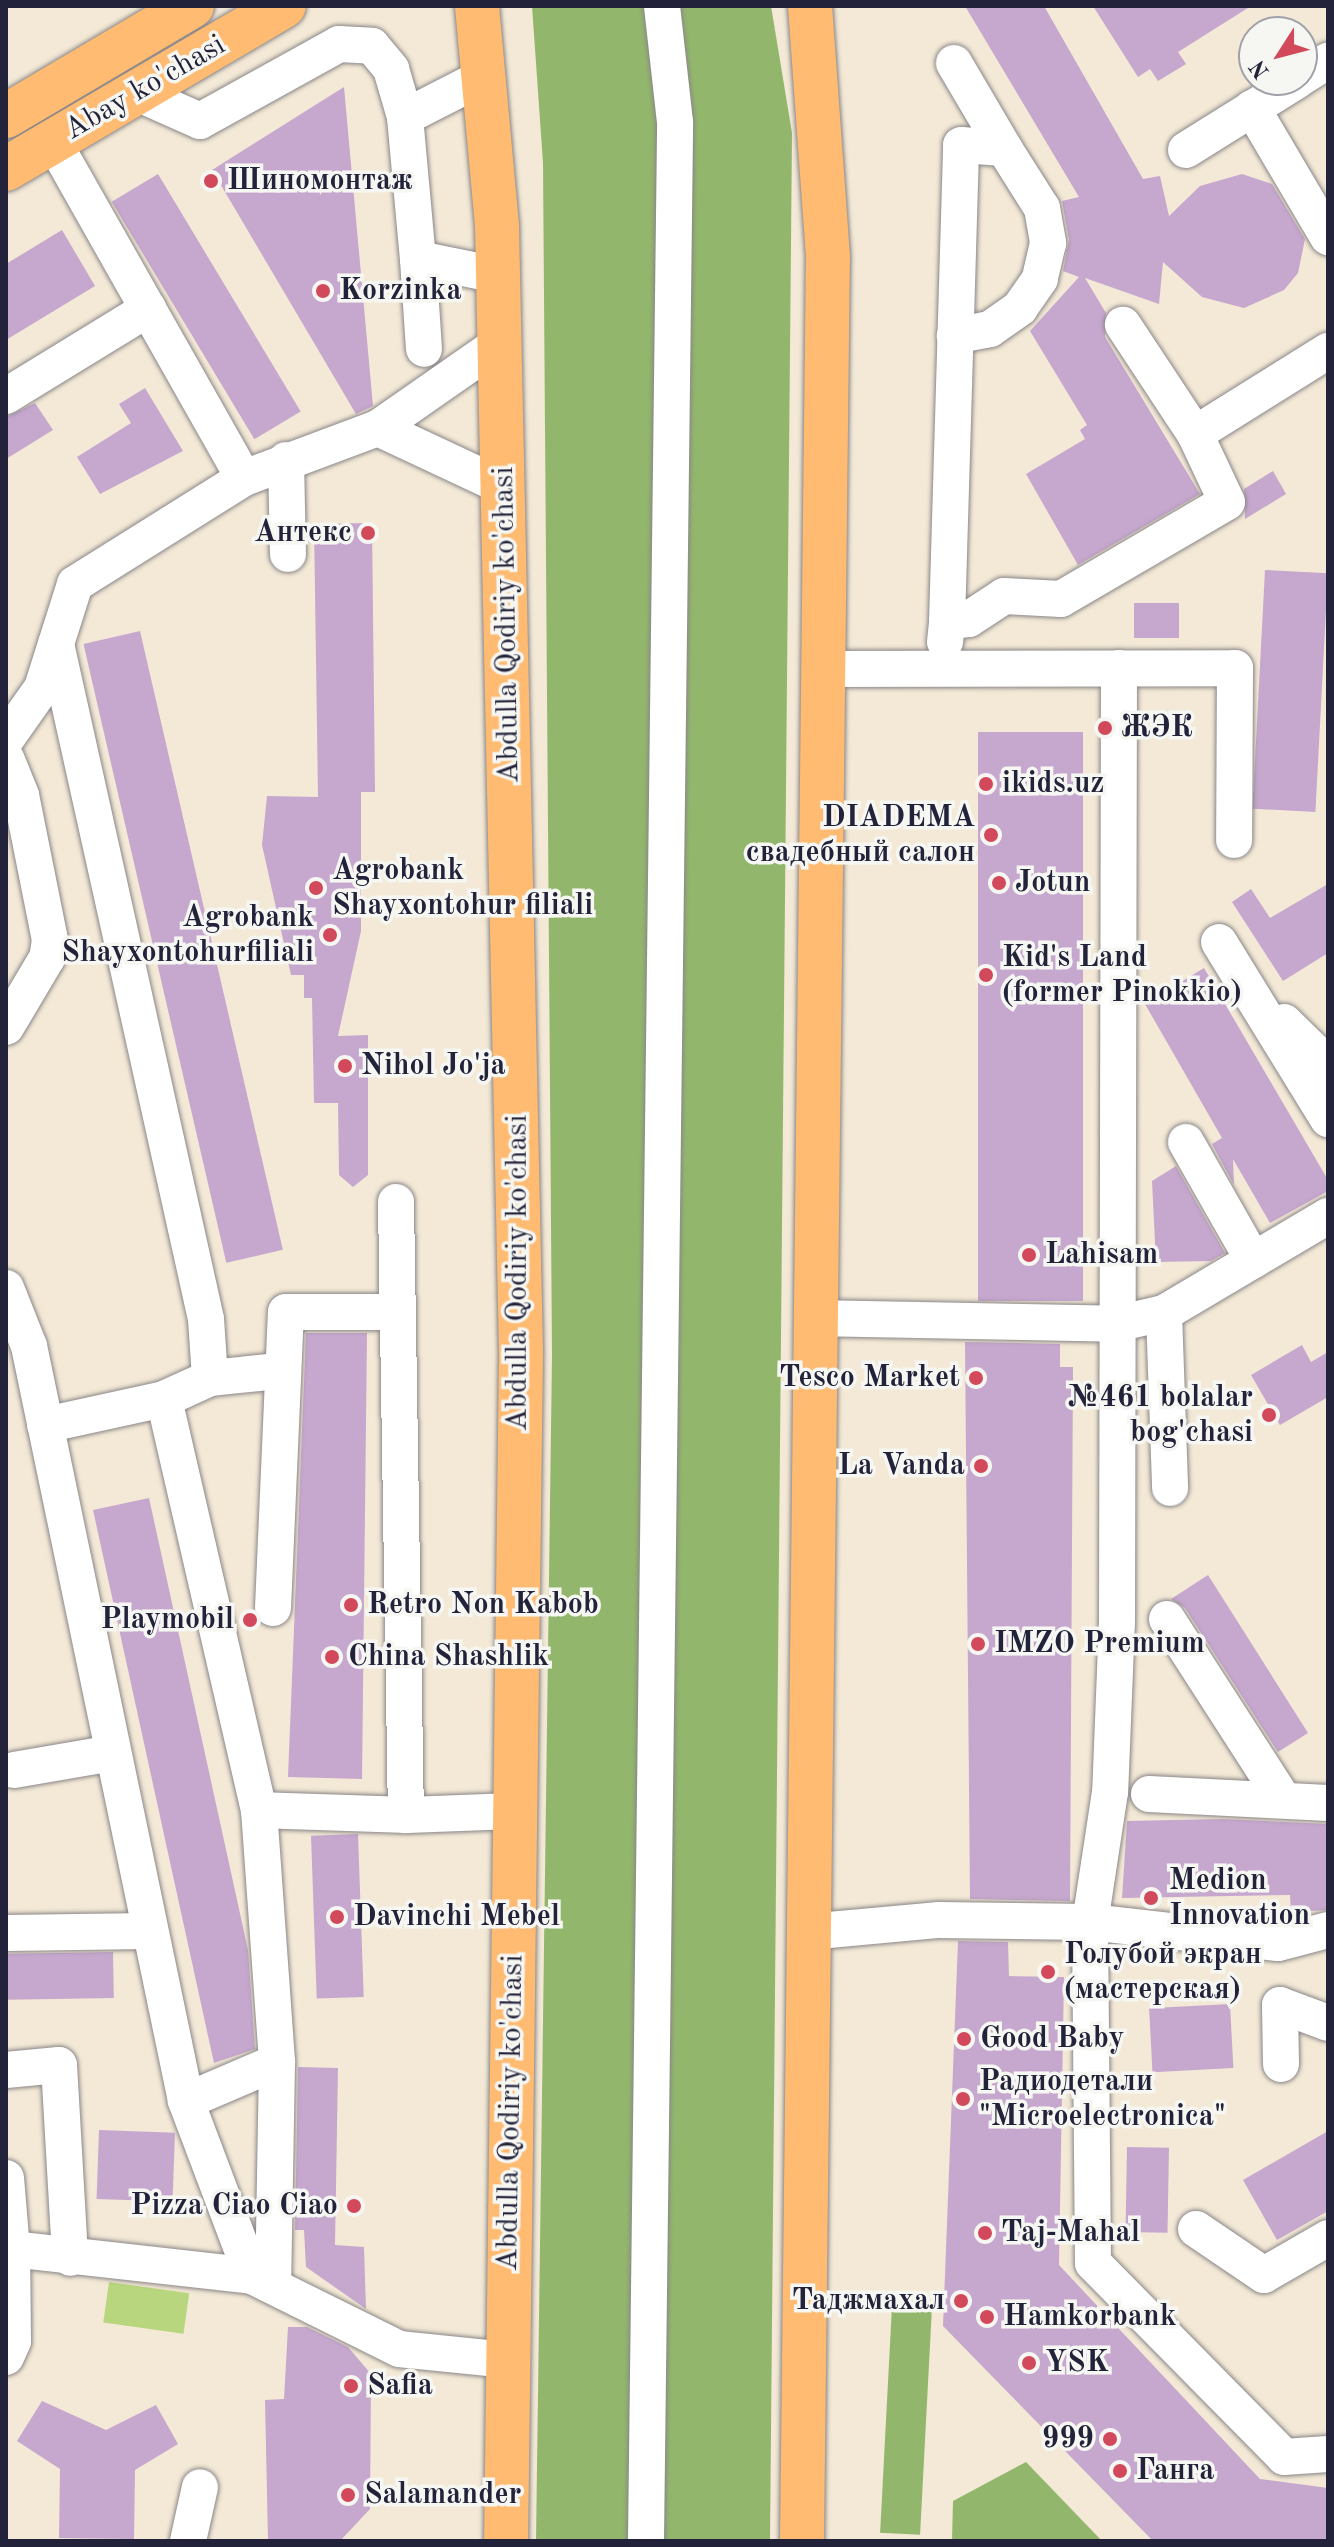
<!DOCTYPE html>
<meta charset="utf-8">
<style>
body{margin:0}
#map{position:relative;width:1334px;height:2547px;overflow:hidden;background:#f3e9d6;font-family:"Old Standard TT",serif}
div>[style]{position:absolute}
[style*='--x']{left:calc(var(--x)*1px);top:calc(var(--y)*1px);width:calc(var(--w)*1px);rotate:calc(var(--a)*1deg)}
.green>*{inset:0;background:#b8d67d;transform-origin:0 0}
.forest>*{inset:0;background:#92b76c;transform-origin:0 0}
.building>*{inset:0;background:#c6a7ce;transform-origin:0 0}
.roads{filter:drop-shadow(0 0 2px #8a8688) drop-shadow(0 0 2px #8a8688)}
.minor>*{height:36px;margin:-18px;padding:0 18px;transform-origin:18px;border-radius:18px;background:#fff}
.major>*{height:44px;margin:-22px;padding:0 22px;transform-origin:22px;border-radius:22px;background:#febb71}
.dots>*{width:22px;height:22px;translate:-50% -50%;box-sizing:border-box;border:4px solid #f6f6f2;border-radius:50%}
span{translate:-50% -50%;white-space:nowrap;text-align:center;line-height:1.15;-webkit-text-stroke:7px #f6f6f2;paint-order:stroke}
.street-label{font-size:30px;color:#22223b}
.poi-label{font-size:30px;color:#22223b;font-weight:700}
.left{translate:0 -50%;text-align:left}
.right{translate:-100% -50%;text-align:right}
.frame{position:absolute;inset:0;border:8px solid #22223b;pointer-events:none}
.north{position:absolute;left:1238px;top:16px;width:80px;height:80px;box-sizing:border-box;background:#f6f6f2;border:2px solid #a1a1a9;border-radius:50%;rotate:234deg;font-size:22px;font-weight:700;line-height:32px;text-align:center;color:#22223b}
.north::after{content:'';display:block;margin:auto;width:28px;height:36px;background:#d1495b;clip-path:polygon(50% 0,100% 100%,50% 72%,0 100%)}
</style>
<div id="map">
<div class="green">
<i style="left:109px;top:2282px;width:81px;height:41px;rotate:8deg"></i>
</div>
<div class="forest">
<i style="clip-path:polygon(532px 6px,771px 6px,792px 133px,770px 2541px,536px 2541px,552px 1355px,543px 163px)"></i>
<i style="left:892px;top:2306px;width:40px;height:227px;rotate:3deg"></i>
<i style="clip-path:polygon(1026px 2462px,1102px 2541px,952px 2541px,953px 2501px)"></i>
</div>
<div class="building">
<i style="clip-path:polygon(965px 6px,1044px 6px,1143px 179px,1160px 176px,1169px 216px,1200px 186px,1242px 174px,1272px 184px,1305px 239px,1298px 273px,1284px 290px,1244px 308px,1202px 297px,1163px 262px,1159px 304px,1085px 278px,1106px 313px,1105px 337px,1200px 494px,1078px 565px,1026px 474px,1085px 439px,1080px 430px,1087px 425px,1030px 331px,1079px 277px,1063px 271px,1069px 240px,1062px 201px,1079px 197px)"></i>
<i style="clip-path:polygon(1093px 6px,1251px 6px,1178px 52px,1186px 64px,1158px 81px,1150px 69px,1138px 77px)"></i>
<i style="clip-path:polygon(344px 87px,373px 406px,356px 414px,212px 170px)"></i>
<i style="left:158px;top:174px;width:277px;height:54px;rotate:59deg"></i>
<i style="clip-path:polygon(62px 230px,95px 286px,6px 340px,6px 264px)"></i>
<i style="clip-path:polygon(145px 388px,183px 451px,100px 494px,77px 457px,131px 423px,119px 404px)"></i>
<i style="clip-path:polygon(35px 403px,53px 430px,6px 459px,6px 417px)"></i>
<i style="clip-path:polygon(1273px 471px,1286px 494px,1245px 519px,1244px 489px)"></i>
<i style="clip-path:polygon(372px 523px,375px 792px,361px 792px,361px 931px,338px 1036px,368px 1035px,368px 1175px,353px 1187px,339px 1175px,338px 1103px,314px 1103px,312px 998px,304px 998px,304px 975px,291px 975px,262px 845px,267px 796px,318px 797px,314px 524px)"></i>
<i style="left:1265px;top:570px;width:63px;height:239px;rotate:3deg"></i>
<i style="left:1179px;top:603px;width:35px;height:45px;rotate:90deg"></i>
<i style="left:140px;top:631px;width:635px;height:58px;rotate:77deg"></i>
<i style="left:1083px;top:732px;width:569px;height:105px;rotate:90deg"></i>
<i style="clip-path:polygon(1328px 884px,1328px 953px,1283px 981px,1232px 902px,1251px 889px,1270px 918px)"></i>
<i style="clip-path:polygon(1204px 968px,1328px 1180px,1328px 1191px,1270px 1223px,1233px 1159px,1234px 1185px,1212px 1144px,1222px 1138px,1145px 1004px)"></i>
<i style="clip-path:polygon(1176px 1166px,1225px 1253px,1211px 1261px,1156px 1262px,1152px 1181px)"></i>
<i style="clip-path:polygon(306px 1333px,367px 1333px,362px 1779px,288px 1777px)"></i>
<i style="clip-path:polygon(965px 1342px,1060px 1344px,1060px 1367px,1073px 1367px,1070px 1901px,970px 1899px)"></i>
<i style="clip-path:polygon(1302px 1345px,1311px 1362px,1328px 1352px,1328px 1397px,1280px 1425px,1251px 1375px)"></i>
<i style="clip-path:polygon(149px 1498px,248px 1950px,255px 2049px,214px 2063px,93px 1510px)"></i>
<i style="clip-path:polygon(1208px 1575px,1308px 1733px,1278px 1752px,1185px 1608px,1171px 1599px)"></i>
<i style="clip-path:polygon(1222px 1819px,1328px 1824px,1328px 1910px,1291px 1912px,1290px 1895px,1122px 1898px,1127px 1821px)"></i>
<i style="left:358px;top:1834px;width:163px;height:47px;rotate:88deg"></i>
<i style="clip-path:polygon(958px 1941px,1008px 1942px,1009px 1976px,1064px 1977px,1059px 2265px,1260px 2479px,1328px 2488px,1328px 2541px,1153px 2541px,943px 2326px)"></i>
<i style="left:113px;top:1952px;width:46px;height:107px;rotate:89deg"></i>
<i style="left:1230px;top:2004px;width:64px;height:81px;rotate:87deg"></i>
<i style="clip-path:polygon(298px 2067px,338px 2068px,335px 2245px,364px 2247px,366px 2309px,306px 2267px,304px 2230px,295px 2230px)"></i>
<i style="left:99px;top:2130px;width:76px;height:69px;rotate:2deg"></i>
<i style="clip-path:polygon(1328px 2131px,1328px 2211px,1277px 2240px,1243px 2180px)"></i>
<i style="left:1127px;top:2147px;width:42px;height:85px;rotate:1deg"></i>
<i style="clip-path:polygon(288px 2327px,307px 2327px,348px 2347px,371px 2374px,370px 2509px,340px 2541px,268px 2541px,265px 2400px,284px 2399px)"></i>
<i style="clip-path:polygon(42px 2401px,106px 2430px,156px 2405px,178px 2444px,135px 2470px,134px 2539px,59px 2538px,60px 2469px,17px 2441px)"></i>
</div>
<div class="roads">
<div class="minor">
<i style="--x:954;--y:63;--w:99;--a:59.5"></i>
<i style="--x:1302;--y:77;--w:31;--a:-32"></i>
<i style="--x:137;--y:93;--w:69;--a:24"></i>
<i style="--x:200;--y:121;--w:159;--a:-29"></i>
<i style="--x:339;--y:44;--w:33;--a:3"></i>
<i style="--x:372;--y:46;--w:30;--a:50"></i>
<i style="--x:391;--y:69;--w:50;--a:73.7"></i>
<i style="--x:405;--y:117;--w:143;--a:84.8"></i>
<i style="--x:418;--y:259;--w:82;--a:11.3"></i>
<i style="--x:1252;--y:108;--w:150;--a:59.5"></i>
<i style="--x:405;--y:117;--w:92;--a:-27.1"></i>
<i style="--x:53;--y:141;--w:387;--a:60.5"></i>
<i style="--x:1186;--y:150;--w:132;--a:-32"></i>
<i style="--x:418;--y:259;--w:90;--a:86.2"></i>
<i style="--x:6;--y:396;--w:167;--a:-31.5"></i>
<i style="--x:378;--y:428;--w:139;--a:25.1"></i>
<i style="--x:1195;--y:434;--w:157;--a:-32"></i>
<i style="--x:286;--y:460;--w:94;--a:88.8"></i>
<i style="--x:947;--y:622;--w:477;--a:-88.3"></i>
<i style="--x:961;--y:145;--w:43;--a:4"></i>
<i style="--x:1004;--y:148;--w:71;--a:57.7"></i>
<i style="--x:1042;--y:208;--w:36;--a:80"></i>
<i style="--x:1048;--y:243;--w:37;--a:103"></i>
<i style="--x:1040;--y:279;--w:35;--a:125"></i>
<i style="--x:1020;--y:308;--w:37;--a:145"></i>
<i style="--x:990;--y:329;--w:36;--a:169"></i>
<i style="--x:945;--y:642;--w:20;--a:-84"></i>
<i style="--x:947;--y:622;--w:22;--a:-8"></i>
<i style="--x:969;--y:619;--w:42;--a:-33.3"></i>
<i style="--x:1004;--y:596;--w:57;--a:3"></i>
<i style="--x:1061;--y:599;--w:192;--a:-30.3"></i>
<i style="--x:1227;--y:502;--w:75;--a:-115.2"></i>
<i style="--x:1195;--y:434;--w:131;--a:-123.4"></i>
<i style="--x:56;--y:644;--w:691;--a:77.47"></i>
<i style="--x:206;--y:1319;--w:59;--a:86.1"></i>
<i style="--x:1119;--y:668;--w:953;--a:90.12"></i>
<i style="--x:1117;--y:1621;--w:171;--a:92.3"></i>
<i style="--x:1110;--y:1792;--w:132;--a:98.7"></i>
<i style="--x:1090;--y:1922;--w:341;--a:89.5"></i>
<i style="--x:1093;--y:2263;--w:272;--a:45.4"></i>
<i style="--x:1284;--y:2457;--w:44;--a:-3.9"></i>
<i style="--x:825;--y:669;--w:410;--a:-0.1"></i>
<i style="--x:1235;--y:668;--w:172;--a:90.3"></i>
<i style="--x:6;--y:739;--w:62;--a:-54.8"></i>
<i style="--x:42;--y:688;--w:109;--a:-72.4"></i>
<i style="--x:75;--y:584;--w:199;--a:-32.1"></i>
<i style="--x:244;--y:478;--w:143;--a:-20.5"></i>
<i style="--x:378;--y:428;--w:149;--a:-34.9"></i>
<i style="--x:6;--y:758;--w:40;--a:68"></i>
<i style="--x:21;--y:795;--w:148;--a:78.7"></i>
<i style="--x:50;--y:940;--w:18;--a:99"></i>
<i style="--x:47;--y:958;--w:80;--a:120.7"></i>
<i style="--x:1219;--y:942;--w:208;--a:58.4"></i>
<i style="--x:1284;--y:1022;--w:62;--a:44.3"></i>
<i style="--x:1186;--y:1142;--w:136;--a:60.4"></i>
<i style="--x:396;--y:1202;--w:613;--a:89.07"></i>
<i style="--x:406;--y:1815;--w:109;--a:-2.1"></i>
<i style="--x:6;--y:1288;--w:62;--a:68.4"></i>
<i style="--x:29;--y:1346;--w:771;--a:78.25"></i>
<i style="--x:186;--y:2101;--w:187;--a:69.3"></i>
<i style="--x:1164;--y:1313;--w:175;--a:88"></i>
<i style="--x:812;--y:1318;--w:304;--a:1.1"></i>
<i style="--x:1116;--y:1324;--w:49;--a:-12.9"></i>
<i style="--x:1164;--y:1313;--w:191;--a:-30.6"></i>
<i style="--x:164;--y:1399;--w:422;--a:77"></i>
<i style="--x:259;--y:1810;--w:253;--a:85.9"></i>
<i style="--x:277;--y:2062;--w:221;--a:91"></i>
<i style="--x:45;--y:1425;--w:122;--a:-12.3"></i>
<i style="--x:164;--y:1399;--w:51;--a:-24.5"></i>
<i style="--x:210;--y:1378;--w:69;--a:-5.8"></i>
<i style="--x:273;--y:1608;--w:296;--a:-87.5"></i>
<i style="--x:286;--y:1312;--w:112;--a:0"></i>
<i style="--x:1167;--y:1619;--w:214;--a:57.2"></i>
<i style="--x:14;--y:1770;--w:99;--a:-9.8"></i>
<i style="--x:1149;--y:1794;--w:179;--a:2.9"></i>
<i style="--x:259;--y:1810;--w:147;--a:1.9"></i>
<i style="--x:807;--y:1932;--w:133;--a:-5.2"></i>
<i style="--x:939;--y:1920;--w:151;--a:0.8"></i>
<i style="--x:1090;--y:1922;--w:189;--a:6.4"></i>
<i style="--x:1278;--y:1943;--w:52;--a:-14.6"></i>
<i style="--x:6;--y:1933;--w:142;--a:-0.8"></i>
<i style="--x:1281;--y:2064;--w:59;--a:-91"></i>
<i style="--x:1280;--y:2005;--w:51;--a:20.6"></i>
<i style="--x:6;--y:2070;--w:53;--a:-5.4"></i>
<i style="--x:59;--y:2065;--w:193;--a:86.7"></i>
<i style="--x:186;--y:2101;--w:99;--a:-23.2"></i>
<i style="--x:6;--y:2178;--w:71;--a:85.2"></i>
<i style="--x:12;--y:2249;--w:6;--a:171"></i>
<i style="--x:1196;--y:2229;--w:82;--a:34.1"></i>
<i style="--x:1264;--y:2275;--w:74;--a:-30"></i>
<i style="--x:6;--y:2357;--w:17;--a:-66"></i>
<i style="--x:13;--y:2341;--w:92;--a:-90.6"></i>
<i style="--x:12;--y:2249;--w:242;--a:6.4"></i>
<i style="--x:252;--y:2276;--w:164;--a:26.4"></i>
<i style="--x:399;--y:2349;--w:110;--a:5.8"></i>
<i style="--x:188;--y:2541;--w:55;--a:-77.5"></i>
<i style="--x:646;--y:2541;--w:2419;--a:-89.31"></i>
<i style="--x:675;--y:122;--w:117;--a:-96.4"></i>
</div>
<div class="major">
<i style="--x:477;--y:6;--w:221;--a:84.8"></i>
<i style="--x:497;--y:226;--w:1127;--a:88.78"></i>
<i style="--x:521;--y:1353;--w:1188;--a:90.72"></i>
<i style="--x:6;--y:116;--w:216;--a:-30.6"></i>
<i style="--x:6;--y:169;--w:322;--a:-30.4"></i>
<i style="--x:802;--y:2541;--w:2284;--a:-89.35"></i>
<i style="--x:828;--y:257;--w:252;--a:-94.1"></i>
</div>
</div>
<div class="dots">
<i style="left:211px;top:181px;background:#d1495b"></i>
<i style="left:323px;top:291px;background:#d1495b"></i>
<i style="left:368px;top:533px;background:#d1495b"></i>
<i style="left:1105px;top:728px;background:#d1495b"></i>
<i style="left:986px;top:784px;background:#d1495b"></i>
<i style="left:991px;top:835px;background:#d1495b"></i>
<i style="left:999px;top:883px;background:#d1495b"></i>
<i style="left:316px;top:888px;background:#d1495b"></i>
<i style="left:330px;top:935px;background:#d1495b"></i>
<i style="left:986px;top:975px;background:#d1495b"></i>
<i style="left:345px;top:1066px;background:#d1495b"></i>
<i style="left:1029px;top:1255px;background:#d1495b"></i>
<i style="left:976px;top:1378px;background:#d1495b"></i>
<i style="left:1269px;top:1415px;background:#d1495b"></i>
<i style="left:981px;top:1466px;background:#d1495b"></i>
<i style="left:351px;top:1605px;background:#d1495b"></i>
<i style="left:250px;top:1620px;background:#d1495b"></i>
<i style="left:978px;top:1644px;background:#d1495b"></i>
<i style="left:332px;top:1657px;background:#d1495b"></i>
<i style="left:1151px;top:1898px;background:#d1495b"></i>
<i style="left:337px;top:1917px;background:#d1495b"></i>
<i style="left:1048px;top:1972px;background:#d1495b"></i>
<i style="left:964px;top:2039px;background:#d1495b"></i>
<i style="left:963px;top:2099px;background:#d1495b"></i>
<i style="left:354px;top:2206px;background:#d1495b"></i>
<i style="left:985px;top:2233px;background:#d1495b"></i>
<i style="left:961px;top:2301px;background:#d1495b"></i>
<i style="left:987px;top:2317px;background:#d1495b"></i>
<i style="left:1029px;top:2363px;background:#d1495b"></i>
<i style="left:351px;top:2386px;background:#d1495b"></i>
<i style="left:1110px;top:2439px;background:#d1495b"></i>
<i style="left:1120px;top:2471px;background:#d1495b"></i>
<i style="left:348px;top:2495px;background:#d1495b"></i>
</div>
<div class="street-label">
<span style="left:145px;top:88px;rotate:-30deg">Abay ko'chasi</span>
<span style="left:507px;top:625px;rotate:-91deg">Abdulla Qodiriy ko'chasi</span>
<span style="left:518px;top:1273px;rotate:-90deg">Abdulla Qodiriy ko'chasi</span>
<span style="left:511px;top:2113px;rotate:-89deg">Abdulla Qodiriy ko'chasi</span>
</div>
<div class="poi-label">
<span class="left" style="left:227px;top:181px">Шиномонтаж</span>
<span class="left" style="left:339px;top:291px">Korzinka</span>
<span class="right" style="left:352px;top:533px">Антекс</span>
<span class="left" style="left:1121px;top:728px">ЖЭК</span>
<span class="left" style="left:1002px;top:784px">ikids.uz</span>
<span class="right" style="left:975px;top:835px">DIADEMA<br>свадебный салон</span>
<span class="left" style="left:332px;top:888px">Agrobank<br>Shayxontohur filiali</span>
<span class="left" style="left:1015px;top:883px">Jotun</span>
<span class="right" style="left:314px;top:935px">Agrobank<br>Shayxontohurfiliali</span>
<span class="left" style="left:1002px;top:975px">Kid's Land<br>(former Pinokkio)</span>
<span class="left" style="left:361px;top:1066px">Nihol Jo'ja</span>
<span class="left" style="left:1045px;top:1255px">Lahisam</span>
<span class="right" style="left:960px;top:1378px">Tesco Market</span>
<span class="right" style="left:1253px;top:1415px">№461 bolalar<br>bog'chasi</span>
<span class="right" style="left:965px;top:1466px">La Vanda</span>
<span class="left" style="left:367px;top:1605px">Retro Non Kabob</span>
<span class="right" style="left:234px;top:1620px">Playmobil</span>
<span class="left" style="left:994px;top:1644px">IMZO Premium</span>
<span class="left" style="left:348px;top:1657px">China Shashlik</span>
<span class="left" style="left:1169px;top:1898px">Medion<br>Innovation</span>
<span class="left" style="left:353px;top:1917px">Davinchi Mebel</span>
<span class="left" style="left:1064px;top:1972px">Голубой экран<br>(мастерская)</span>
<span class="left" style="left:980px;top:2039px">Good Baby</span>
<span class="left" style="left:979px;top:2099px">Радиодетали<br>"Microelectronica"</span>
<span class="right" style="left:338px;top:2206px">Pizza Ciao Ciao</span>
<span class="left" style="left:1001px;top:2233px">Taj-Mahal</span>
<span class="right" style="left:945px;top:2301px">Таджмахал</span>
<span class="left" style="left:1003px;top:2317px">Hamkorbank</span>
<span class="left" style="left:1045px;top:2363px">YSK</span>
<span class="left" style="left:367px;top:2386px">Safia</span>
<span class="right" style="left:1094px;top:2439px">999</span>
<span class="left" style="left:1136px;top:2471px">Ганга</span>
<span class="left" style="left:364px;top:2495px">Salamander</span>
</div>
<div class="frame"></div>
<div class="north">N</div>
</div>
